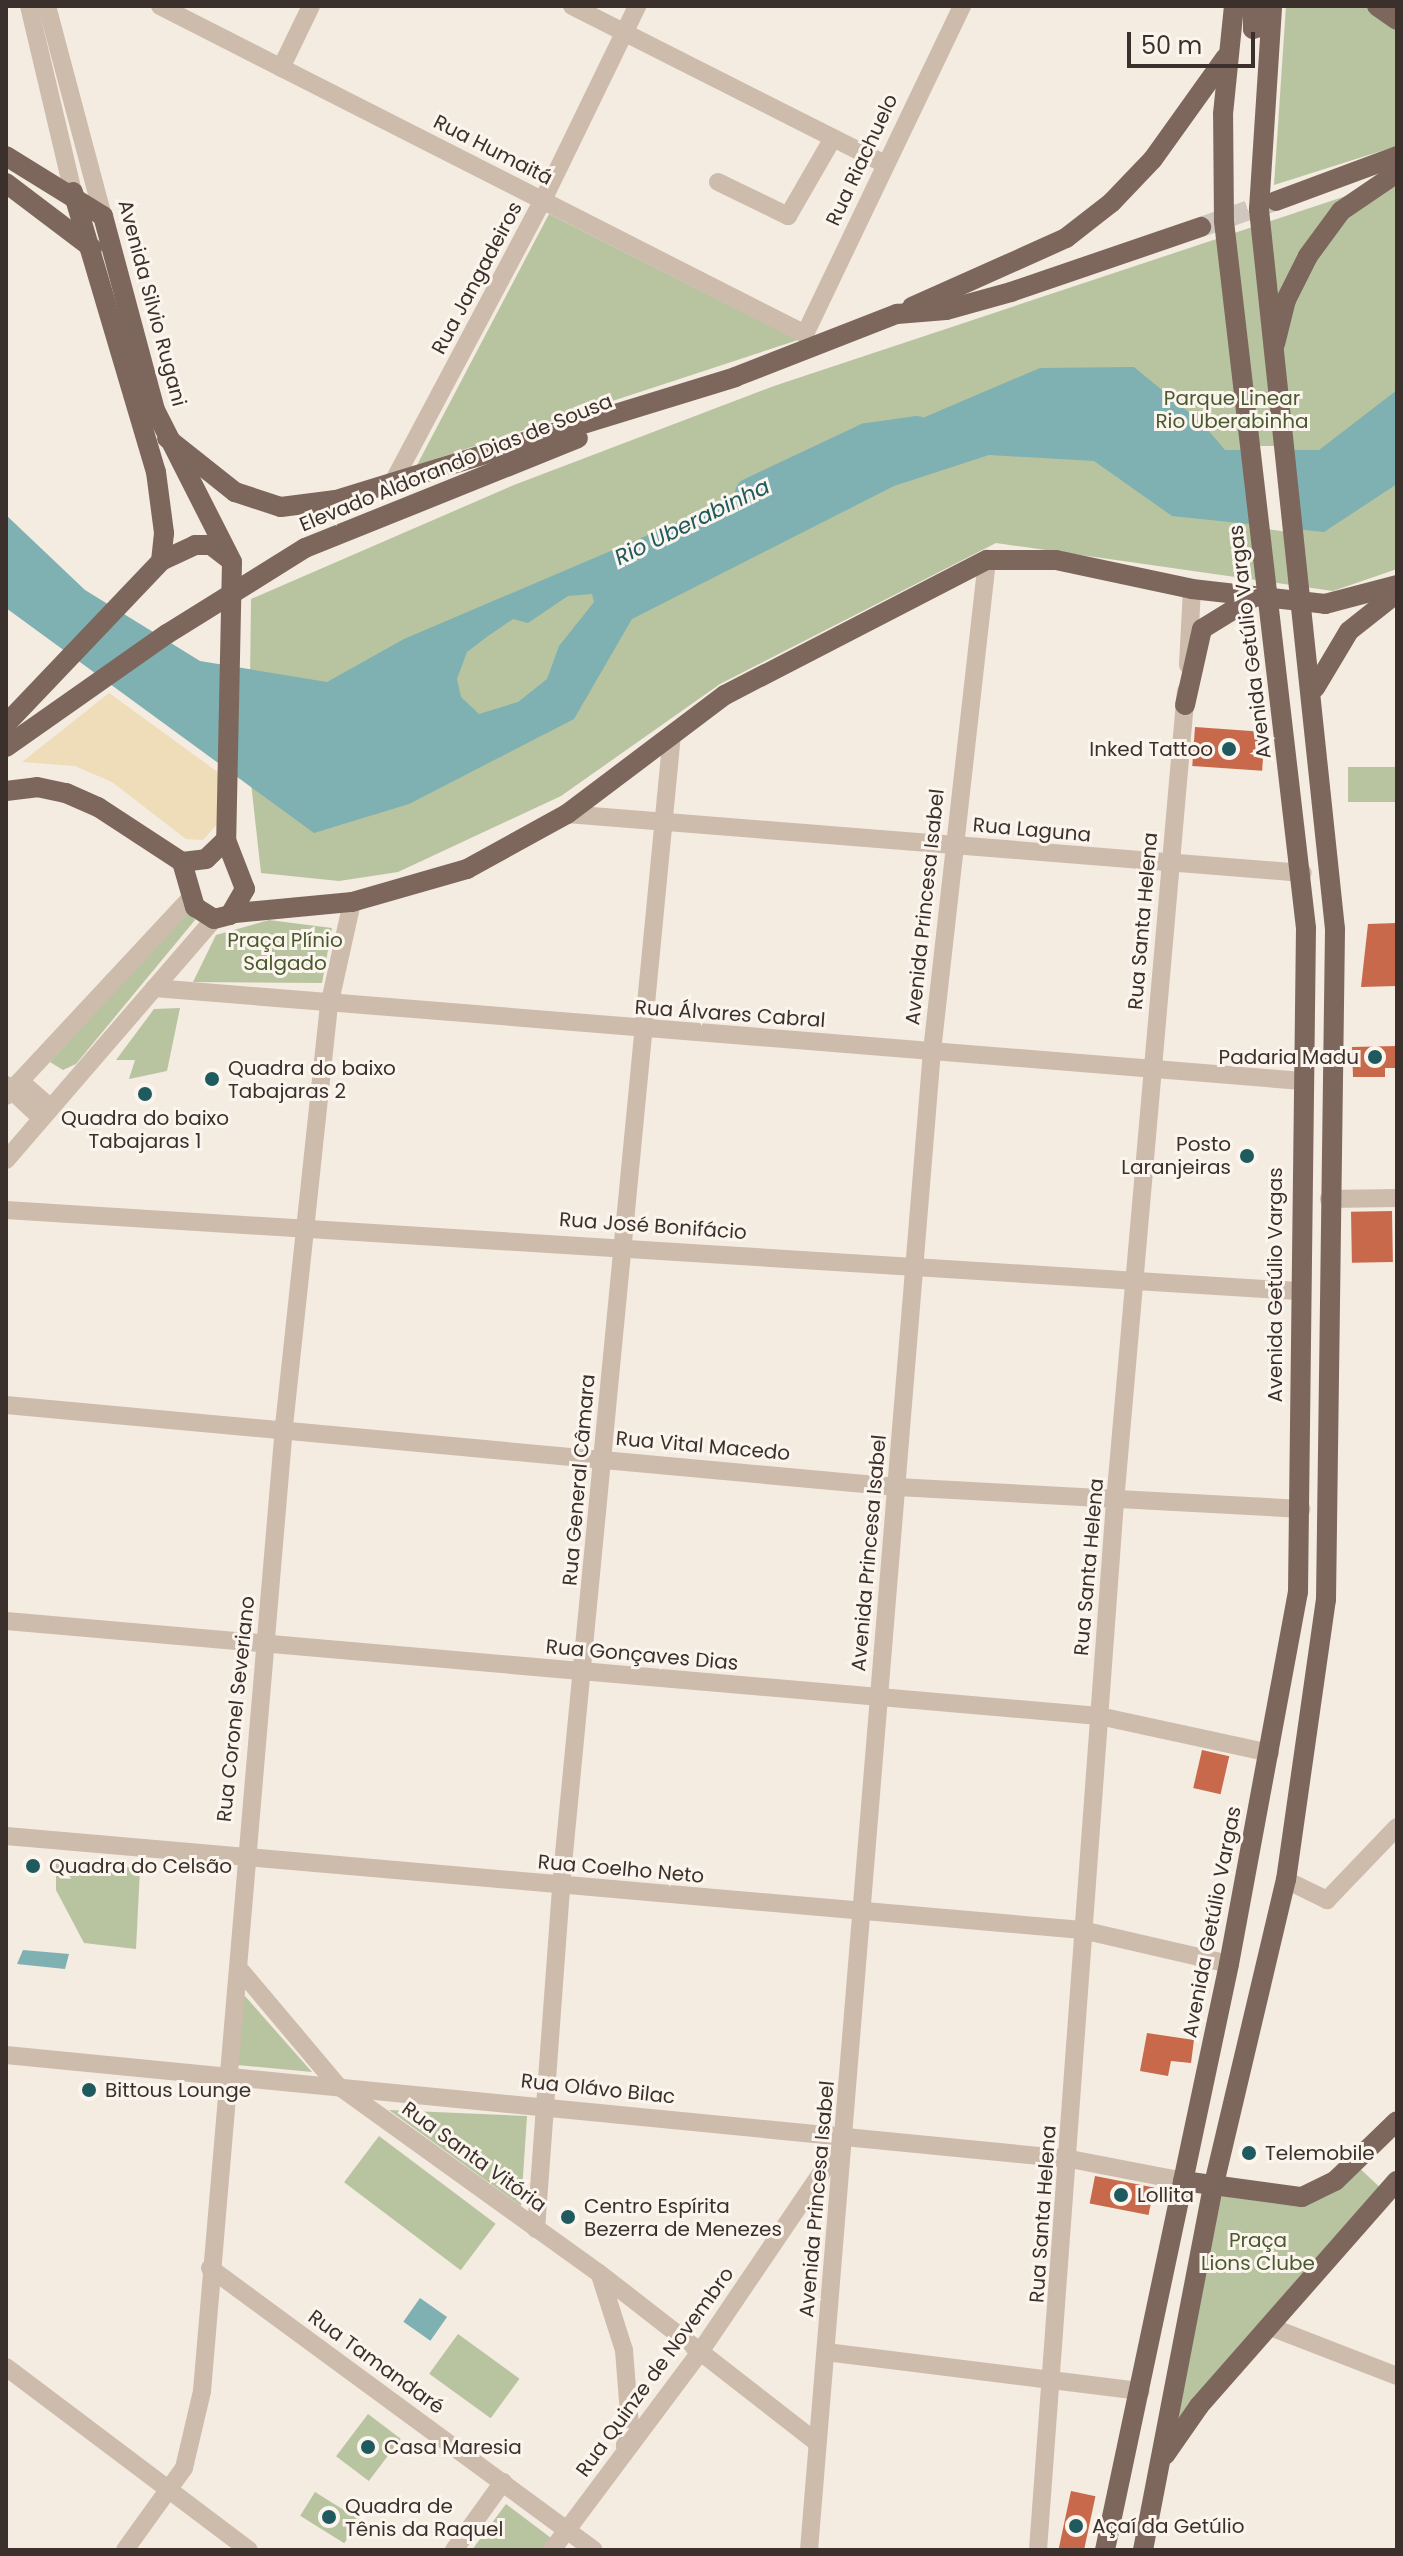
<!DOCTYPE html>
<meta charset="utf-8">
<style>
body{margin:0}
#map{position:relative;width:1403px;height:2556px;overflow:hidden;background:#f4ebe1;font-family:Poppins,sans-serif}
div>[style]{position:absolute}
[style*='--x']{left:calc(var(--x)*1px);top:calc(var(--y)*1px);width:calc(var(--w)*1px);rotate:calc(var(--a)*1deg)}
.green>*{inset:0;background:#b8c4a0;transform-origin:0 0}
.sand>*{inset:0;background:#efdcb8}
.water>*{inset:0;background:#7fb0b2;transform-origin:0 0}
.pier>*{inset:0;background:#f4ebe1}
.river>*{height:30px;margin:-15px;padding:0 15px;transform-origin:15px;border-radius:15px;background:#7fb0b2}
.building>*{inset:0;background:#c8694b;transform-origin:0 0}
.major-tunnel>*{height:20px;margin-top:-10px;transform-origin:0;background:repeating-linear-gradient(90deg,#cfc6bd 0 20px,transparent 0 30px)}
.minor>*{height:18px;margin:-9px;padding:0 9px;transform-origin:9px;border-radius:9px;background:#cdbbac}
.major>*{height:20px;margin:-10px;padding:0 10px;transform-origin:10px;border-radius:10px;background:#7d675c}
.dots>*{width:22px;height:22px;translate:-50% -50%;box-sizing:border-box;border:4px solid #fbf5ee;border-radius:50%}
span{translate:-50% -50%;white-space:nowrap;text-align:center;line-height:1.15;-webkit-text-stroke:6px #fbf5ee;paint-order:stroke}
.street-label{font-size:20px;color:#3b302b}
.park-label{font-size:20px;color:#4a5a2e}
.poi-label{font-size:20px;color:#3b302b}
.right{translate:-100% -50%;text-align:right}
.left{translate:0 -50%;text-align:left}
.water-label{font-size:22px;color:#1f5a5e;font-style:italic}
.frame{position:absolute;inset:0;border:8px solid #3b302b;pointer-events:none}
.scale{position:absolute;left:1127px;top:32px;width:128px;height:36px;box-sizing:border-box;border:4px solid #3b302b;border-top:0;padding-left:10px;font-size:24px;line-height:28px;white-space:nowrap;color:#3b302b;-webkit-text-stroke:6px #fbf5ee;paint-order:stroke}
</style>
<div id="map">
<div class="green">
<i style="clip-path:polygon(1286px 6px,1397px 6px,1397px 146px,1274px 185px)"></i>
<i style="clip-path:polygon(1397px 179px,1397px 569px,1333px 591px,996px 543px,720px 684px,561px 796px,398px 872px,339px 881px,261px 873px,249px 765px,251px 599px,514px 485px,774px 386px)"></i>
<i style="clip-path:polygon(549px 214px,798px 340px,417px 465px)"></i>
<i style="left:1396px;top:767px;width:35px;height:48px;rotate:90deg"></i>
<i style="clip-path:polygon(188px 910px,195px 920px,76px 1064px,63px 1070px,50px 1062px)"></i>
<i style="clip-path:polygon(269px 920px,332px 928px,322px 983px,193px 982px,216px 935px)"></i>
<i style="clip-path:polygon(180px 1008px,167px 1071px,129px 1079px,135px 1060px,116px 1060px,154px 1009px)"></i>
<i style="clip-path:polygon(56px 1859px,140px 1869px,136px 1949px,84px 1943px,56px 1890px)"></i>
<i style="clip-path:polygon(244px 1995px,312px 2072px,237px 2065px)"></i>
<i style="clip-path:polygon(389px 2110px,527px 2116px,521px 2206px)"></i>
<i style="left:379px;top:2136px;width:146px;height:58px;rotate:37deg"></i>
<i style="clip-path:polygon(1354px 2163px,1386px 2193px,1160px 2462px,1213px 2188px,1302px 2197px)"></i>
<i style="left:458px;top:2334px;width:76px;height:49px;rotate:36deg"></i>
<i style="left:368px;top:2414px;width:41px;height:53px;rotate:37deg"></i>
<i style="left:315px;top:2492px;width:52px;height:28px;rotate:32deg"></i>
<i style="clip-path:polygon(506px 2504px,551px 2538px,542px 2550px,472px 2550px)"></i>
</div>
<div class="sand">
<i style="clip-path:polygon(109px 693px,219px 773px,219px 822px,203px 840px,186px 839px,112px 782px,75px 766px,22px 762px)"></i>
</div>
<div class="water">
<i style="clip-path:polygon(evenodd,1134px 367px,1202px 423px,1225px 450px,1319px 450px,1397px 390px,1397px 484px,1324px 532px,1172px 516px,1094px 461px,989px 455px,894px 486px,632px 619px,574px 719px,409px 804px,314px 833px,6px 608px,6px 515px,85px 590px,200px 661px,327px 682px,404px 639px,1040px 368px,1134px 367px,592px 594px,594px 602px,559px 646px,547px 679px,518px 702px,479px 714px,461px 697px,457px 679px,467px 652px,488px 636px,513px 619px,528px 623px,568px 596px,592px 594px)"></i>
<i style="clip-path:polygon(23px 1950px,69px 1954px,65px 1969px,17px 1964px)"></i>
<i style="left:420px;top:2298px;width:33px;height:29px;rotate:35deg"></i>
</div>
<div class="pier">
<i style="clip-path:polygon(1249px 446px,1286px 446px,1296px 533px,1258px 528px)"></i>
</div>
<div class="river">
<i style="--x:750;--y:493;--w:129;--a:-25.2"></i>
<i style="--x:867;--y:438;--w:50;--a:-8"></i>
</div>
<div class="building">
<i style="left:1195px;top:727px;width:70px;height:39px;rotate:4deg"></i>
<i style="clip-path:polygon(1397px 923px,1397px 986px,1361px 987px,1368px 924px)"></i>
<i style="clip-path:polygon(1397px 1046px,1397px 1068px,1385px 1068px,1385px 1077px,1353px 1077px,1352px 1047px)"></i>
<i style="left:1392px;top:1211px;width:51px;height:41px;rotate:89deg"></i>
<i style="left:1202px;top:1750px;width:28px;height:39px;rotate:13deg"></i>
<i style="clip-path:polygon(1147px 2033px,1194px 2040px,1191px 2063px,1171px 2061px,1168px 2076px,1140px 2071px)"></i>
<i style="left:1095px;top:2176px;width:60px;height:28px;rotate:11deg"></i>
<i style="left:1071px;top:2491px;width:25px;height:60px;rotate:12deg"></i>
</div>
<div class="major-tunnel">
<i style="--x:1201;--y:227;--w:75;--a:-19.4"></i>
</div>
<div class="minor">
<i style="--x:29;--y:6;--w:191;--a:76.7"></i>
<i style="--x:47;--y:6;--w:217;--a:75.1"></i>
<i style="--x:160;--y:6;--w:724;--a:26.95"></i>
<i style="--x:572;--y:6;--w:348;--a:26.8"></i>
<i style="--x:281;--y:68;--w:69;--a:-64.2"></i>
<i style="--x:718;--y:182;--w:78;--a:25.9"></i>
<i style="--x:788;--y:216;--w:90;--a:-60"></i>
<i style="--x:805;--y:334;--w:364;--a:-64.4"></i>
<i style="--x:393;--y:482;--w:319;--a:-62"></i>
<i style="--x:543;--y:200;--w:216;--a:-64.1"></i>
<i style="--x:1188;--y:665;--w:76;--a:-87"></i>
<i style="--x:567;--y:814;--w:738;--a:4.58"></i>
<i style="--x:154;--y:988;--w:1152;--a:4.63"></i>
<i style="--x:20;--y:1081;--w:38;--a:41"></i>
<i style="--x:6;--y:1085;--w:47;--a:43.3"></i>
<i style="--x:6;--y:1096;--w:268;--a:-47"></i>
<i style="--x:6;--y:1160;--w:318;--a:-49.2"></i>
<i style="--x:1329;--y:1199;--w:68;--a:-0.8"></i>
<i style="--x:6;--y:1210;--w:1295;--a:3.59"></i>
<i style="--x:6;--y:1405;--w:895;--a:5.26"></i>
<i style="--x:897;--y:1487;--w:405;--a:3.1"></i>
<i style="--x:6;--y:1621;--w:1097;--a:4.97"></i>
<i style="--x:1099;--y:1716;--w:175;--a:12.2"></i>
<i style="--x:6;--y:1836;--w:1080;--a:4.99"></i>
<i style="--x:1082;--y:1930;--w:151;--a:13"></i>
<i style="--x:1286;--y:1880;--w:46;--a:26"></i>
<i style="--x:1327;--y:1900;--w:101;--a:-46.2"></i>
<i style="--x:242;--y:1972;--w:148;--a:49.9"></i>
<i style="--x:337;--y:2085;--w:322;--a:35.7"></i>
<i style="--x:599;--y:2273;--w:275;--a:37.9"></i>
<i style="--x:6;--y:2055;--w:1069;--a:5.58"></i>
<i style="--x:1070;--y:2159;--w:115;--a:11"></i>
<i style="--x:536;--y:2229;--w:345;--a:-85.8"></i>
<i style="--x:561;--y:1885;--w:1155;--a:-84.49"></i>
<i style="--x:210;--y:2268;--w:476;--a:36.3"></i>
<i style="--x:600;--y:2275;--w:79;--a:72.3"></i>
<i style="--x:624;--y:2350;--w:76;--a:85.5"></i>
<i style="--x:630;--y:2426;--w:20;--a:105"></i>
<i style="--x:1268;--y:2326;--w:138;--a:21.2"></i>
<i style="--x:826;--y:2352;--w:317;--a:7.1"></i>
<i style="--x:6;--y:2367;--w:304;--a:37"></i>
<i style="--x:125;--y:2550;--w:101;--a:-54.3"></i>
<i style="--x:184;--y:2468;--w:79;--a:-76.8"></i>
<i style="--x:202;--y:2391;--w:968;--a:-85.14"></i>
<i style="--x:284;--y:1426;--w:422;--a:-83.9"></i>
<i style="--x:329;--y:1006;--w:107;--a:-77.5"></i>
<i style="--x:454;--y:2550;--w:84;--a:-54.2"></i>
<i style="--x:552;--y:2550;--w:247;--a:-53.2"></i>
<i style="--x:700;--y:2352;--w:255;--a:-55.9"></i>
<i style="--x:809;--y:2550;--w:1504;--a:-85.31"></i>
<i style="--x:932;--y:1051;--w:494;--a:-83.6"></i>
<i style="--x:1038;--y:2550;--w:1051;--a:-85.8"></i>
<i style="--x:1115;--y:1502;--w:814;--a:-85"></i>
</div>
<div class="major">
<i style="--x:1253;--y:6;--w:23;--a:90"></i>
<i style="--x:1253;--y:29;--w:18;--a:-16"></i>
<i style="--x:1377;--y:6;--w:24;--a:35"></i>
<i style="--x:6;--y:156;--w:114;--a:31.7"></i>
<i style="--x:103;--y:216;--w:201;--a:75"></i>
<i style="--x:155;--y:410;--w:170;--a:63.1"></i>
<i style="--x:232;--y:562;--w:278;--a:91.2"></i>
<i style="--x:6;--y:183;--w:108;--a:37.1"></i>
<i style="--x:73;--y:192;--w:292;--a:73.5"></i>
<i style="--x:156;--y:472;--w:62;--a:82.5"></i>
<i style="--x:164;--y:533;--w:28;--a:96"></i>
<i style="--x:1276;--y:201;--w:129;--a:-20.4"></i>
<i style="--x:912;--y:307;--w:169;--a:-24.1"></i>
<i style="--x:1066;--y:238;--w:58;--a:-38"></i>
<i style="--x:1112;--y:202;--w:59;--a:-46.4"></i>
<i style="--x:1153;--y:159;--w:125;--a:-54.4"></i>
<i style="--x:1275;--y:344;--w:45;--a:-76"></i>
<i style="--x:1286;--y:300;--w:49;--a:-63.4"></i>
<i style="--x:1308;--y:256;--w:56;--a:-53.7"></i>
<i style="--x:1341;--y:211;--w:68;--a:-34.2"></i>
<i style="--x:167;--y:438;--w:87;--a:38.5"></i>
<i style="--x:235;--y:492;--w:48;--a:18.1"></i>
<i style="--x:281;--y:507;--w:55;--a:-7.3"></i>
<i style="--x:336;--y:500;--w:418;--a:-17.1"></i>
<i style="--x:735;--y:377;--w:174;--a:-21.3"></i>
<i style="--x:897;--y:314;--w:49;--a:-4.7"></i>
<i style="--x:946;--y:310;--w:67;--a:-15.5"></i>
<i style="--x:1011;--y:292;--w:201;--a:-18.9"></i>
<i style="--x:1315;--y:688;--w:66;--a:-59.2"></i>
<i style="--x:1349;--y:631;--w:61;--a:-38.4"></i>
<i style="--x:1185;--y:705;--w:78;--a:-77.4"></i>
<i style="--x:1202;--y:629;--w:61;--a:-31.6"></i>
<i style="--x:6;--y:724;--w:225;--a:-46.4"></i>
<i style="--x:161;--y:561;--w:38;--a:-25"></i>
<i style="--x:195;--y:545;--w:16;--a:0"></i>
<i style="--x:211;--y:545;--w:23;--a:38"></i>
<i style="--x:6;--y:747;--w:197;--a:-35.1"></i>
<i style="--x:167;--y:634;--w:163;--a:-31.9"></i>
<i style="--x:305;--y:548;--w:294;--a:-21.9"></i>
<i style="--x:6;--y:791;--w:31;--a:-7"></i>
<i style="--x:37;--y:787;--w:30;--a:12"></i>
<i style="--x:66;--y:793;--w:35;--a:24"></i>
<i style="--x:98;--y:807;--w:100;--a:33.2"></i>
<i style="--x:182;--y:862;--w:47;--a:73.9"></i>
<i style="--x:195;--y:907;--w:22;--a:32"></i>
<i style="--x:214;--y:919;--w:16;--a:-14"></i>
<i style="--x:230;--y:915;--w:30;--a:-60"></i>
<i style="--x:245;--y:889;--w:53;--a:-111.2"></i>
<i style="--x:182;--y:862;--w:24;--a:-7"></i>
<i style="--x:206;--y:859;--w:28;--a:-44"></i>
<i style="--x:235;--y:913;--w:118;--a:-5.4"></i>
<i style="--x:352;--y:902;--w:120;--a:-16"></i>
<i style="--x:467;--y:869;--w:114;--a:-28.8"></i>
<i style="--x:567;--y:814;--w:198;--a:-37"></i>
<i style="--x:725;--y:695;--w:295;--a:-27.3"></i>
<i style="--x:987;--y:560;--w:69;--a:0"></i>
<i style="--x:1056;--y:560;--w:139;--a:12"></i>
<i style="--x:1192;--y:589;--w:134;--a:6.4"></i>
<i style="--x:1325;--y:604;--w:74;--a:-14.8"></i>
<i style="--x:1183;--y:2181;--w:120;--a:7.7"></i>
<i style="--x:1302;--y:2197;--w:37;--a:-26"></i>
<i style="--x:1335;--y:2181;--w:86;--a:-44.1"></i>
<i style="--x:1165;--y:2455;--w:60;--a:-55.2"></i>
<i style="--x:1199;--y:2406;--w:300;--a:-48.7"></i>
<i style="--x:1105;--y:2550;--w:599;--a:-78.05"></i>
<i style="--x:1229;--y:1964;--w:378;--a:-79.5"></i>
<i style="--x:1298;--y:1592;--w:664;--a:-89.31"></i>
<i style="--x:1306;--y:928;--w:712;--a:-96.62"></i>
<i style="--x:1224;--y:221;--w:107;--a:-90.5"></i>
<i style="--x:1223;--y:114;--w:109;--a:-84.2"></i>
<i style="--x:1143;--y:2550;--w:369;--a:-79.1"></i>
<i style="--x:1213;--y:2188;--w:317;--a:-76.7"></i>
<i style="--x:1286;--y:1880;--w:283;--a:-81.9"></i>
<i style="--x:1326;--y:1600;--w:671;--a:-89.23"></i>
<i style="--x:1335;--y:929;--w:724;--a:-96.03"></i>
<i style="--x:1259;--y:209;--w:203;--a:-86.3"></i>
</div>
<div class="dots">
<i style="left:1229px;top:749px;background:#1f5a5e"></i>
<i style="left:1375px;top:1057px;background:#1f5a5e"></i>
<i style="left:212px;top:1079px;background:#1f5a5e"></i>
<i style="left:145px;top:1094px;background:#1f5a5e"></i>
<i style="left:1247px;top:1156px;background:#1f5a5e"></i>
<i style="left:33px;top:1866px;background:#1f5a5e"></i>
<i style="left:89px;top:2090px;background:#1f5a5e"></i>
<i style="left:1249px;top:2153px;background:#1f5a5e"></i>
<i style="left:1121px;top:2195px;background:#1f5a5e"></i>
<i style="left:568px;top:2217px;background:#1f5a5e"></i>
<i style="left:368px;top:2447px;background:#1f5a5e"></i>
<i style="left:329px;top:2517px;background:#1f5a5e"></i>
<i style="left:1076px;top:2526px;background:#1f5a5e"></i>
</div>
<div class="street-label">
<span style="left:493px;top:150px;rotate:27deg">Rua Humaitá</span>
<span style="left:862px;top:160px;rotate:-65deg">Rua Riachuelo</span>
<span style="left:477px;top:278px;rotate:-62deg">Rua Jangadeiros</span>
<span style="left:152px;top:303px;rotate:75deg">Avenida Silvio Rugani</span>
<span style="left:456px;top:463px;rotate:-22deg">Elevado Aldorando Dias de Sousa</span>
<span style="left:1250px;top:642px;rotate:-97deg">Avenida Getúlio Vargas</span>
<span style="left:1032px;top:830px;rotate:5deg">Rua Laguna</span>
<span style="left:925px;top:907px;rotate:-84deg">Avenida Princesa Isabel</span>
<span style="left:1143px;top:921px;rotate:-85deg">Rua Santa Helena</span>
<span style="left:730px;top:1014px;rotate:4deg">Rua Álvares Cabral</span>
<span style="left:653px;top:1226px;rotate:4deg">Rua José Bonifácio</span>
<span style="left:1275px;top:1285px;rotate:-90deg">Avenida Getúlio Vargas</span>
<span style="left:703px;top:1446px;rotate:5deg">Rua Vital Macedo</span>
<span style="left:579px;top:1480px;rotate:-85deg">Rua General Câmara</span>
<span style="left:869px;top:1553px;rotate:-85deg">Avenida Princesa Isabel</span>
<span style="left:1089px;top:1567px;rotate:-85deg">Rua Santa Helena</span>
<span style="left:642px;top:1655px;rotate:5deg">Rua Gonçaves Dias</span>
<span style="left:236px;top:1709px;rotate:-84deg">Rua Coronel Severiano</span>
<span style="left:621px;top:1869px;rotate:5deg">Rua Coelho Neto</span>
<span style="left:1212px;top:1922px;rotate:-79deg">Avenida Getúlio Vargas</span>
<span style="left:598px;top:2089px;rotate:6deg">Rua Olávo Bilac</span>
<span style="left:474px;top:2157px;rotate:36deg">Rua Santa Vitória</span>
<span style="left:817px;top:2199px;rotate:-85deg">Avenida Princesa Isabel</span>
<span style="left:1043px;top:2214px;rotate:-86deg">Rua Santa Helena</span>
<span style="left:376px;top:2362px;rotate:36deg">Rua Tamandaré</span>
<span style="left:655px;top:2372px;rotate:-54deg">Rua Quinze de Novembro</span>
</div>
<div class="park-label">
<span style="left:1232px;top:410px">Parque Linear<br>Rio Uberabinha</span>
<span style="left:285px;top:952px">Praça Plínio<br>Salgado</span>
<span style="left:1258px;top:2252px">Praça<br>Lions Clube</span>
</div>
<div class="poi-label">
<span class="right" style="left:1213px;top:749px">Inked Tattoo</span>
<span class="right" style="left:1359px;top:1057px">Padaria Madu</span>
<span class="left" style="left:228px;top:1080px">Quadra do baixo<br>Tabajaras 2</span>
<span style="left:145px;top:1130px">Quadra do baixo<br>Tabajaras 1</span>
<span class="right" style="left:1231px;top:1156px">Posto<br>Laranjeiras</span>
<span class="left" style="left:49px;top:1866px">Quadra do Celsão</span>
<span class="left" style="left:105px;top:2090px">Bittous Lounge</span>
<span class="left" style="left:1265px;top:2153px">Telemobile</span>
<span class="left" style="left:1137px;top:2195px">Lollita</span>
<span class="left" style="left:584px;top:2218px">Centro Espírita<br>Bezerra de Menezes</span>
<span class="left" style="left:384px;top:2447px">Casa Maresia</span>
<span class="left" style="left:345px;top:2518px">Quadra de<br>Tênis da Raquel</span>
<span class="left" style="left:1092px;top:2526px">Açaí da Getúlio</span>
</div>
<div class="water-label">
<span style="left:692px;top:522px;rotate:-26deg">Rio Uberabinha</span>
</div>
<div class="frame"></div>
<div class="scale">50 m</div>
</div>
